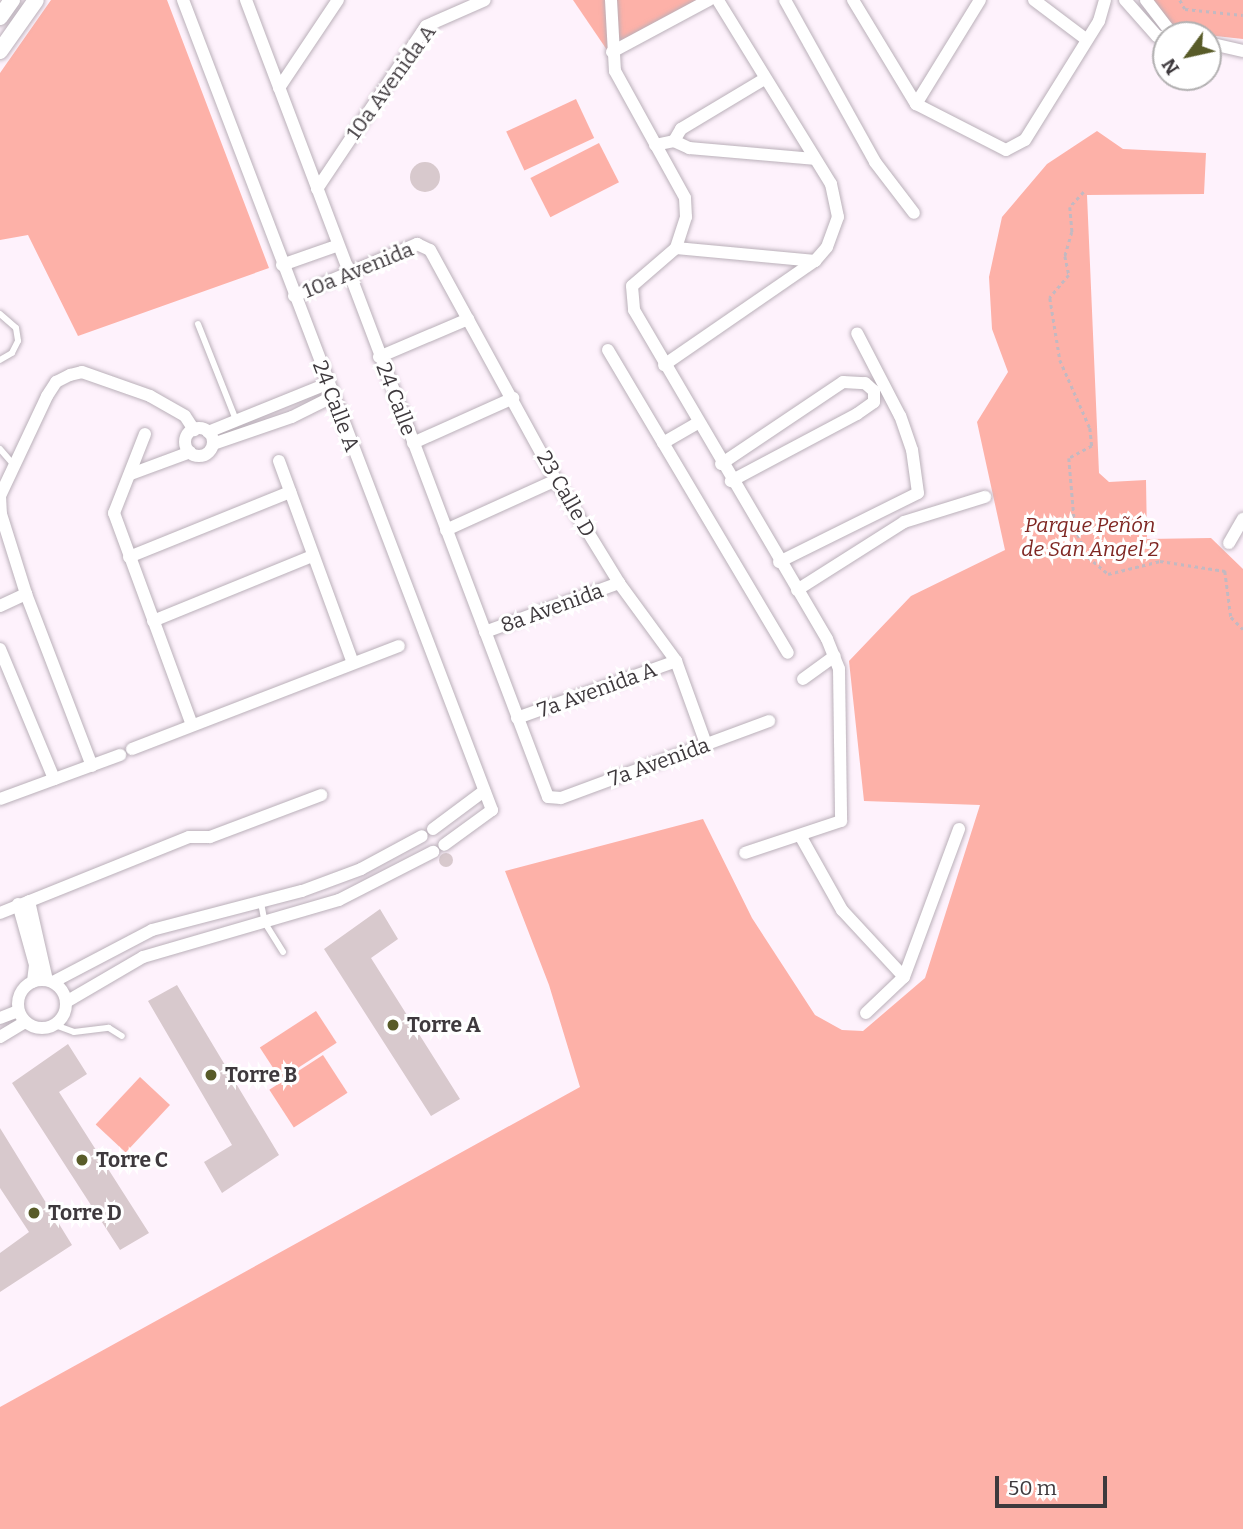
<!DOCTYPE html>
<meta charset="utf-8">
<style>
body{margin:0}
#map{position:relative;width:1243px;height:1529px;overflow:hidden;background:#fef2fc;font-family:Bitter,serif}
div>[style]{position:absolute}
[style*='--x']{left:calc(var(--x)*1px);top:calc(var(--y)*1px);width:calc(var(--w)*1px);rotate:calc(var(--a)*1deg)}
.green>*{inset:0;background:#fdb1a8;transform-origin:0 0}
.building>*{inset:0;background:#d8c9cd}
.round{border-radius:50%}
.path>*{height:2.5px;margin-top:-1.25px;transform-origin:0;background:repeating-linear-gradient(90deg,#c3b9c1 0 3.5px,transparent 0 7px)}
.roads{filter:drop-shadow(0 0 2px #bab0b9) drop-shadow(0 0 2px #bab0b9)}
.service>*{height:6px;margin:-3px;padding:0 3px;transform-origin:3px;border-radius:3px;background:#fff}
.minor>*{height:12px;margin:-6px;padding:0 6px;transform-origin:6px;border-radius:6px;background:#fff}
.minor>.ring{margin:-6px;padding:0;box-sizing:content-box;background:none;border:12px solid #fff;border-radius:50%}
.tertiary>*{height:16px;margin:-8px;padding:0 8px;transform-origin:8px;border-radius:8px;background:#fff}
.dots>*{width:19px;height:19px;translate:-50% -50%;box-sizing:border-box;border:4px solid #fff;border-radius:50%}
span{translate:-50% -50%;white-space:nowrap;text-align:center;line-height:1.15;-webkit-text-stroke:6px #fff;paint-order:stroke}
.street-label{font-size:21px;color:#3e393d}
.park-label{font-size:21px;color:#7f2723;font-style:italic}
.poi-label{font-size:21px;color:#3e393d;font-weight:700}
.left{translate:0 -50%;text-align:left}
.north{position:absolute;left:1152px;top:21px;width:70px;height:70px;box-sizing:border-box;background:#fff;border:2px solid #b2b0b1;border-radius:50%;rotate:237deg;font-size:19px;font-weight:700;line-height:28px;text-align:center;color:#3e393d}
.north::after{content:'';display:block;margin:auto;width:24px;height:32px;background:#585b28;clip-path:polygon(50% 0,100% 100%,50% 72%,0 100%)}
.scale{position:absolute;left:995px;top:1476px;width:112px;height:32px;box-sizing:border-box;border:4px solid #3e393d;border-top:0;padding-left:9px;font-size:21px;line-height:24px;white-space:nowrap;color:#3e393d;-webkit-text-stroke:5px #fff;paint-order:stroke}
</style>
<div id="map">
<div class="green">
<i style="clip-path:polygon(51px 0,167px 0,269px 268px,78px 336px,28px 235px,0 240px,0 73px)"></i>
<i style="clip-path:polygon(573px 0,700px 0,607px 50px)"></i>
<i style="clip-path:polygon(1150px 0,1243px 0,1243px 39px,1179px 32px)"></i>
<i style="left:576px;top:99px;width:43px;height:77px;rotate:65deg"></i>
<i style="clip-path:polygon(1097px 131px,1123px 149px,1206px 153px,1204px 194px,1087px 195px,1099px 473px,1109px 482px,1146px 480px,1147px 539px,1211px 538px,1243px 569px,1243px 1529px,0 1529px,0 1407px,580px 1087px,549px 985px,505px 871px,703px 819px,752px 918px,815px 1015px,842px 1030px,863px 1031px,925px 978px,980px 805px,864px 801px,849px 661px,911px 596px,1005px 550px,977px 422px,1008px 372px,992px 329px,989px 277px,1002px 217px,1047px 164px)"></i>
<i style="left:599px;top:143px;width:44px;height:77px;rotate:63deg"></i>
<i style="left:316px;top:1011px;width:38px;height:67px;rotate:57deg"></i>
<i style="left:323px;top:1055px;width:45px;height:64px;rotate:57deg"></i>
<i style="left:140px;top:1077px;width:41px;height:65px;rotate:43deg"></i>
</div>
<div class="building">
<i class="round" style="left:410px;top:162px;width:30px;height:30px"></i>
<i class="round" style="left:439px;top:853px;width:14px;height:14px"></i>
<i style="clip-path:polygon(380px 909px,398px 939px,371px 958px,460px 1099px,431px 1116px,324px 949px)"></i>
<i style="clip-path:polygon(177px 985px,279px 1155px,222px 1193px,204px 1162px,232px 1145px,148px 1001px)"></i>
<i style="clip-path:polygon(68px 1044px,87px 1074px,59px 1092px,149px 1233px,120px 1250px,12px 1083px)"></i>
<i style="clip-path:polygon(0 1128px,72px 1245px,0 1292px,0 1253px,29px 1232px,0 1188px)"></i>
</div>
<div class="path">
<i style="--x:1180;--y:0;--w:10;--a:61"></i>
<i style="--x:1185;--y:9;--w:58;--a:5.9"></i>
<i style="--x:1084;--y:192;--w:21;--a:133"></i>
<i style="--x:1070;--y:207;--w:25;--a:85"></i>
<i style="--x:1072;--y:232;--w:25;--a:106"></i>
<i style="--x:1065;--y:256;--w:19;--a:78"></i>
<i style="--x:1069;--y:275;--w:30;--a:130"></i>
<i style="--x:1050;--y:298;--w:63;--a:80.8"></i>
<i style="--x:1060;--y:360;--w:74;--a:66.2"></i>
<i style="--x:1090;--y:428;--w:18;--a:84"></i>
<i style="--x:1092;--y:446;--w:26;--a:152"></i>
<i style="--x:1069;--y:458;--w:70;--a:85.1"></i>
<i style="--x:1075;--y:528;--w:32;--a:66"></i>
<i style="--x:1088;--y:557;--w:26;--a:40"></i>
<i style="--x:1108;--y:574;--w:54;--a:-14"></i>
<i style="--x:1160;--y:561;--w:66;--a:8.7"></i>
<i style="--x:1225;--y:571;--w:46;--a:82.6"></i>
<i style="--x:1231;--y:617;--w:17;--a:45"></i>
</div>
<div class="roads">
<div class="service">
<i style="--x:0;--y:314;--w:21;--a:41"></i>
<i style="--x:16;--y:328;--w:13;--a:81"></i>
<i style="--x:18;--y:341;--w:13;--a:117"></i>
<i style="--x:12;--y:353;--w:14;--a:150"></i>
<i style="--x:198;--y:324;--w:103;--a:68.4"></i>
<i style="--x:0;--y:449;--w:21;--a:49"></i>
<i style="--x:261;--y:903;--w:20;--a:79"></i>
<i style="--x:265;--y:923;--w:34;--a:58"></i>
<i style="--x:55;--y:1025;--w:20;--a:20"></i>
<i style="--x:74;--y:1032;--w:35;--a:-7"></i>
<i style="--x:109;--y:1028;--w:15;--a:32"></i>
</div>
<div class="minor">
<i style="--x:183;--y:0;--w:867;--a:69.12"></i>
<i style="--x:492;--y:810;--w:59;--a:143.9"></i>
<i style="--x:246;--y:0;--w:852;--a:69.25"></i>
<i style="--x:548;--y:797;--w:13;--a:4"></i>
<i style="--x:561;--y:798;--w:222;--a:-20.3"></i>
<i style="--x:611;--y:0;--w:71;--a:86.8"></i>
<i style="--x:615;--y:71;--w:145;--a:61.1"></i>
<i style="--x:685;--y:198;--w:19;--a:87"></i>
<i style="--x:686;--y:217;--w:33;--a:108"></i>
<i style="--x:676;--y:248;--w:58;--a:139.2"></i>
<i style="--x:632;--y:286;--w:24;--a:85"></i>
<i style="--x:634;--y:310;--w:381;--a:59.6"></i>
<i style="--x:827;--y:639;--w:32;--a:68"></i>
<i style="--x:839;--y:669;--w:152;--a:89.2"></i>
<i style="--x:841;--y:821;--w:101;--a:161.6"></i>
<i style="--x:785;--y:0;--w:185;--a:60.9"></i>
<i style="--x:875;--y:162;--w:64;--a:52.6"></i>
<i style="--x:853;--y:0;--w:122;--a:58.8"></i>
<i style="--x:916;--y:104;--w:101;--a:27.1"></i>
<i style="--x:1006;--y:150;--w:21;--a:-28"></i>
<i style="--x:1025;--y:140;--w:140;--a:-58.1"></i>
<i style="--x:1099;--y:21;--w:22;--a:-74"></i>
<i style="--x:1034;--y:0;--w:66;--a:37"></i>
<i style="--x:1125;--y:0;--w:48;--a:48.4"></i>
<i style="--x:1157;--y:36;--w:9;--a:13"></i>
<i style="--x:1146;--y:0;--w:44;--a:52.4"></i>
<i style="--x:1208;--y:43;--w:36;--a:13"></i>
<i style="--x:612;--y:52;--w:110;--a:-28.2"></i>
<i style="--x:279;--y:88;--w:106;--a:-56.2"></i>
<i style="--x:916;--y:104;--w:122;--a:-58.4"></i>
<i style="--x:674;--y:141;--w:14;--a:-60"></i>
<i style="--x:681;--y:129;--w:96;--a:-30.9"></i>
<i style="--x:655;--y:145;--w:19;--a:-12"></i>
<i style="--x:674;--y:141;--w:17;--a:25"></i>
<i style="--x:689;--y:148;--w:125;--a:5"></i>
<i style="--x:317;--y:189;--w:196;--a:-56.2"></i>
<i style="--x:426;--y:26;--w:64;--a:-23.8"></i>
<i style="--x:676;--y:248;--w:140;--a:5.3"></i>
<i style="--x:282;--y:265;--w:57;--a:-19.4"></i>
<i style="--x:294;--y:296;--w:134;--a:-22.9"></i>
<i style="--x:417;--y:244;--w:14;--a:25"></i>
<i style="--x:430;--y:250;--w:262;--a:61.3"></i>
<i style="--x:556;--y:480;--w:121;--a:58.5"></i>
<i style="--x:619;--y:583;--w:97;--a:53.8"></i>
<i style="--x:676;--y:661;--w:88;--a:70.1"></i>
<i style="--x:608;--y:350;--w:352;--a:59.3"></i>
<i style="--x:379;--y:357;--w:97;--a:-23.1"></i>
<i style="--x:664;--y:365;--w:183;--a:-34.6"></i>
<i style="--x:815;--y:261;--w:18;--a:-49"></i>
<i style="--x:827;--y:247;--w:32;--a:-70"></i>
<i style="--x:838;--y:217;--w:34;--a:-102"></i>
<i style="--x:831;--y:184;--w:216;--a:-121.6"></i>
<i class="ring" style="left:185px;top:428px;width:16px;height:16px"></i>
<i style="--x:208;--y:432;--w:128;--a:-22"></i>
<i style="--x:145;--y:434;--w:85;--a:111.4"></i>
<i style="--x:114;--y:513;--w:226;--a:69.8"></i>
<i style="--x:413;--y:443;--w:110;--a:-24.2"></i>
<i style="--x:663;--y:443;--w:39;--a:-30"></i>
<i style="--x:213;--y:444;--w:83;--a:-18.9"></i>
<i style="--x:292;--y:417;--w:45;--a:-26.6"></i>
<i style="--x:279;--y:461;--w:215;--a:69.9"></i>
<i style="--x:721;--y:464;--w:147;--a:-33.9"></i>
<i style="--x:843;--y:382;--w:22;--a:3"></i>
<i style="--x:865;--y:383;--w:12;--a:42"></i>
<i style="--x:874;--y:391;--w:11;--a:90"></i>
<i style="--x:874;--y:402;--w:21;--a:145"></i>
<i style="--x:857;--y:414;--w:143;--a:152"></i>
<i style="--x:131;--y:474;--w:63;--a:-20.4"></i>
<i style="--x:0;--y:496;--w:18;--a:87"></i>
<i style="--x:1;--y:514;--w:84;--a:72.6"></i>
<i style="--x:26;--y:594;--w:184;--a:69"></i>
<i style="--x:0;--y:496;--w:110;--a:-64.8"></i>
<i style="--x:47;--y:396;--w:17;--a:-57"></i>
<i style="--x:56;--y:382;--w:16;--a:-27"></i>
<i style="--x:70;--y:375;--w:12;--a:-14"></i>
<i style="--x:82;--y:372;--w:72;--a:19.4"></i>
<i style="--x:150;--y:396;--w:40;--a:29.7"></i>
<i style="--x:185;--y:416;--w:17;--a:57"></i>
<i style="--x:446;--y:530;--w:121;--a:-24.4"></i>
<i style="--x:1229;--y:543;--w:28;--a:-60"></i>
<i style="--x:129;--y:557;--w:174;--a:-22"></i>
<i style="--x:779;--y:562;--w:155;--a:-26.4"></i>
<i style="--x:918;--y:493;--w:43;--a:-97.9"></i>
<i style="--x:912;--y:450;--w:36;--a:-109"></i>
<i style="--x:900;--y:416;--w:93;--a:-117.4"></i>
<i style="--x:797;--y:590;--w:127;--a:-32.4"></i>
<i style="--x:904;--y:522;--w:85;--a:-17.2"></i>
<i style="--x:0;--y:606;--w:29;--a:-25"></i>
<i style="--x:153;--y:621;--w:172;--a:-22.2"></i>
<i style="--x:485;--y:632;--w:143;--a:-20.1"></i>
<i style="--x:0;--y:649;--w:141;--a:67.4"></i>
<i style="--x:803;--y:679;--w:39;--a:-36"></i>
<i style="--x:517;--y:718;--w:169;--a:-19.7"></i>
<i style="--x:132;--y:749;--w:286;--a:-21.1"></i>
<i style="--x:0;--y:799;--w:128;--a:-20.1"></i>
<i style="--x:433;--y:829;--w:64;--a:-36.7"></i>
<i style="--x:801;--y:837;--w:84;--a:60.7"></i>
<i style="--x:842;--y:910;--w:91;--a:47.2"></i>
<i style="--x:29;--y:901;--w:81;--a:77.2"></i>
<i style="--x:18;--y:904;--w:63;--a:74.4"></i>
<i style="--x:35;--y:965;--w:17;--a:97"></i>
<i style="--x:0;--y:913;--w:204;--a:-21.9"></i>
<i style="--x:189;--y:837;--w:21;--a:0"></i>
<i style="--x:210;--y:837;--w:119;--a:-20.7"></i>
<i class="ring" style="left:18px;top:980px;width:36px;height:36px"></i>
<i style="--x:53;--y:982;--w:112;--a:-27.7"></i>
<i style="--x:152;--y:930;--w:155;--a:-14.6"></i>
<i style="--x:302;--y:891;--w:63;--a:-20.4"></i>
<i style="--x:361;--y:869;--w:69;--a:-28.4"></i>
<i style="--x:66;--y:1002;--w:89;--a:-30.3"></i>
<i style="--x:143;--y:957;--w:204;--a:-16.2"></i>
<i style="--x:339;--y:900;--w:106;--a:-27.1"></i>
<i style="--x:866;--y:1013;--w:52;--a:-43.5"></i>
<i style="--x:904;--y:977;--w:158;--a:-69.6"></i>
<i style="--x:0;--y:1018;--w:19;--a:-21"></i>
<i style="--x:0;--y:1037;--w:29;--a:-31"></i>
</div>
<div class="tertiary">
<i style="--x:0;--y:17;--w:21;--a:-55"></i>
<i style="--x:0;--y:51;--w:62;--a:-54.8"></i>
</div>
</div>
<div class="dots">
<i style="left:393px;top:1025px;background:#585b28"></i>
<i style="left:211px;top:1075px;background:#585b28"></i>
<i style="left:82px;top:1160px;background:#585b28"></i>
<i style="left:34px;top:1213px;background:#585b28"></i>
</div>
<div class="street-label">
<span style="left:391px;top:82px;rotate:-54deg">10a Avenida A</span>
<span style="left:358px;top:270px;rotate:-22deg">10a Avenida</span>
<span style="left:396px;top:399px;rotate:69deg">24 Calle</span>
<span style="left:336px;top:406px;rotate:69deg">24 Calle A</span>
<span style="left:566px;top:494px;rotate:60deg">23 Calle D</span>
<span style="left:552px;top:608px;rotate:-20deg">8a Avenida</span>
<span style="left:597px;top:690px;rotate:-20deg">7a Avenida A</span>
<span style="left:659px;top:762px;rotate:-20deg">7a Avenida</span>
</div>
<div class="park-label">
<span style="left:1090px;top:537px">Parque Peñón<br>de San Angel 2</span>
</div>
<div class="poi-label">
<span class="left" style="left:407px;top:1025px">Torre A</span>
<span class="left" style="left:225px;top:1075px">Torre B</span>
<span class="left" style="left:96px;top:1160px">Torre C</span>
<span class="left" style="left:48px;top:1213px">Torre D</span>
</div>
<div class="north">N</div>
<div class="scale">50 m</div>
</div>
